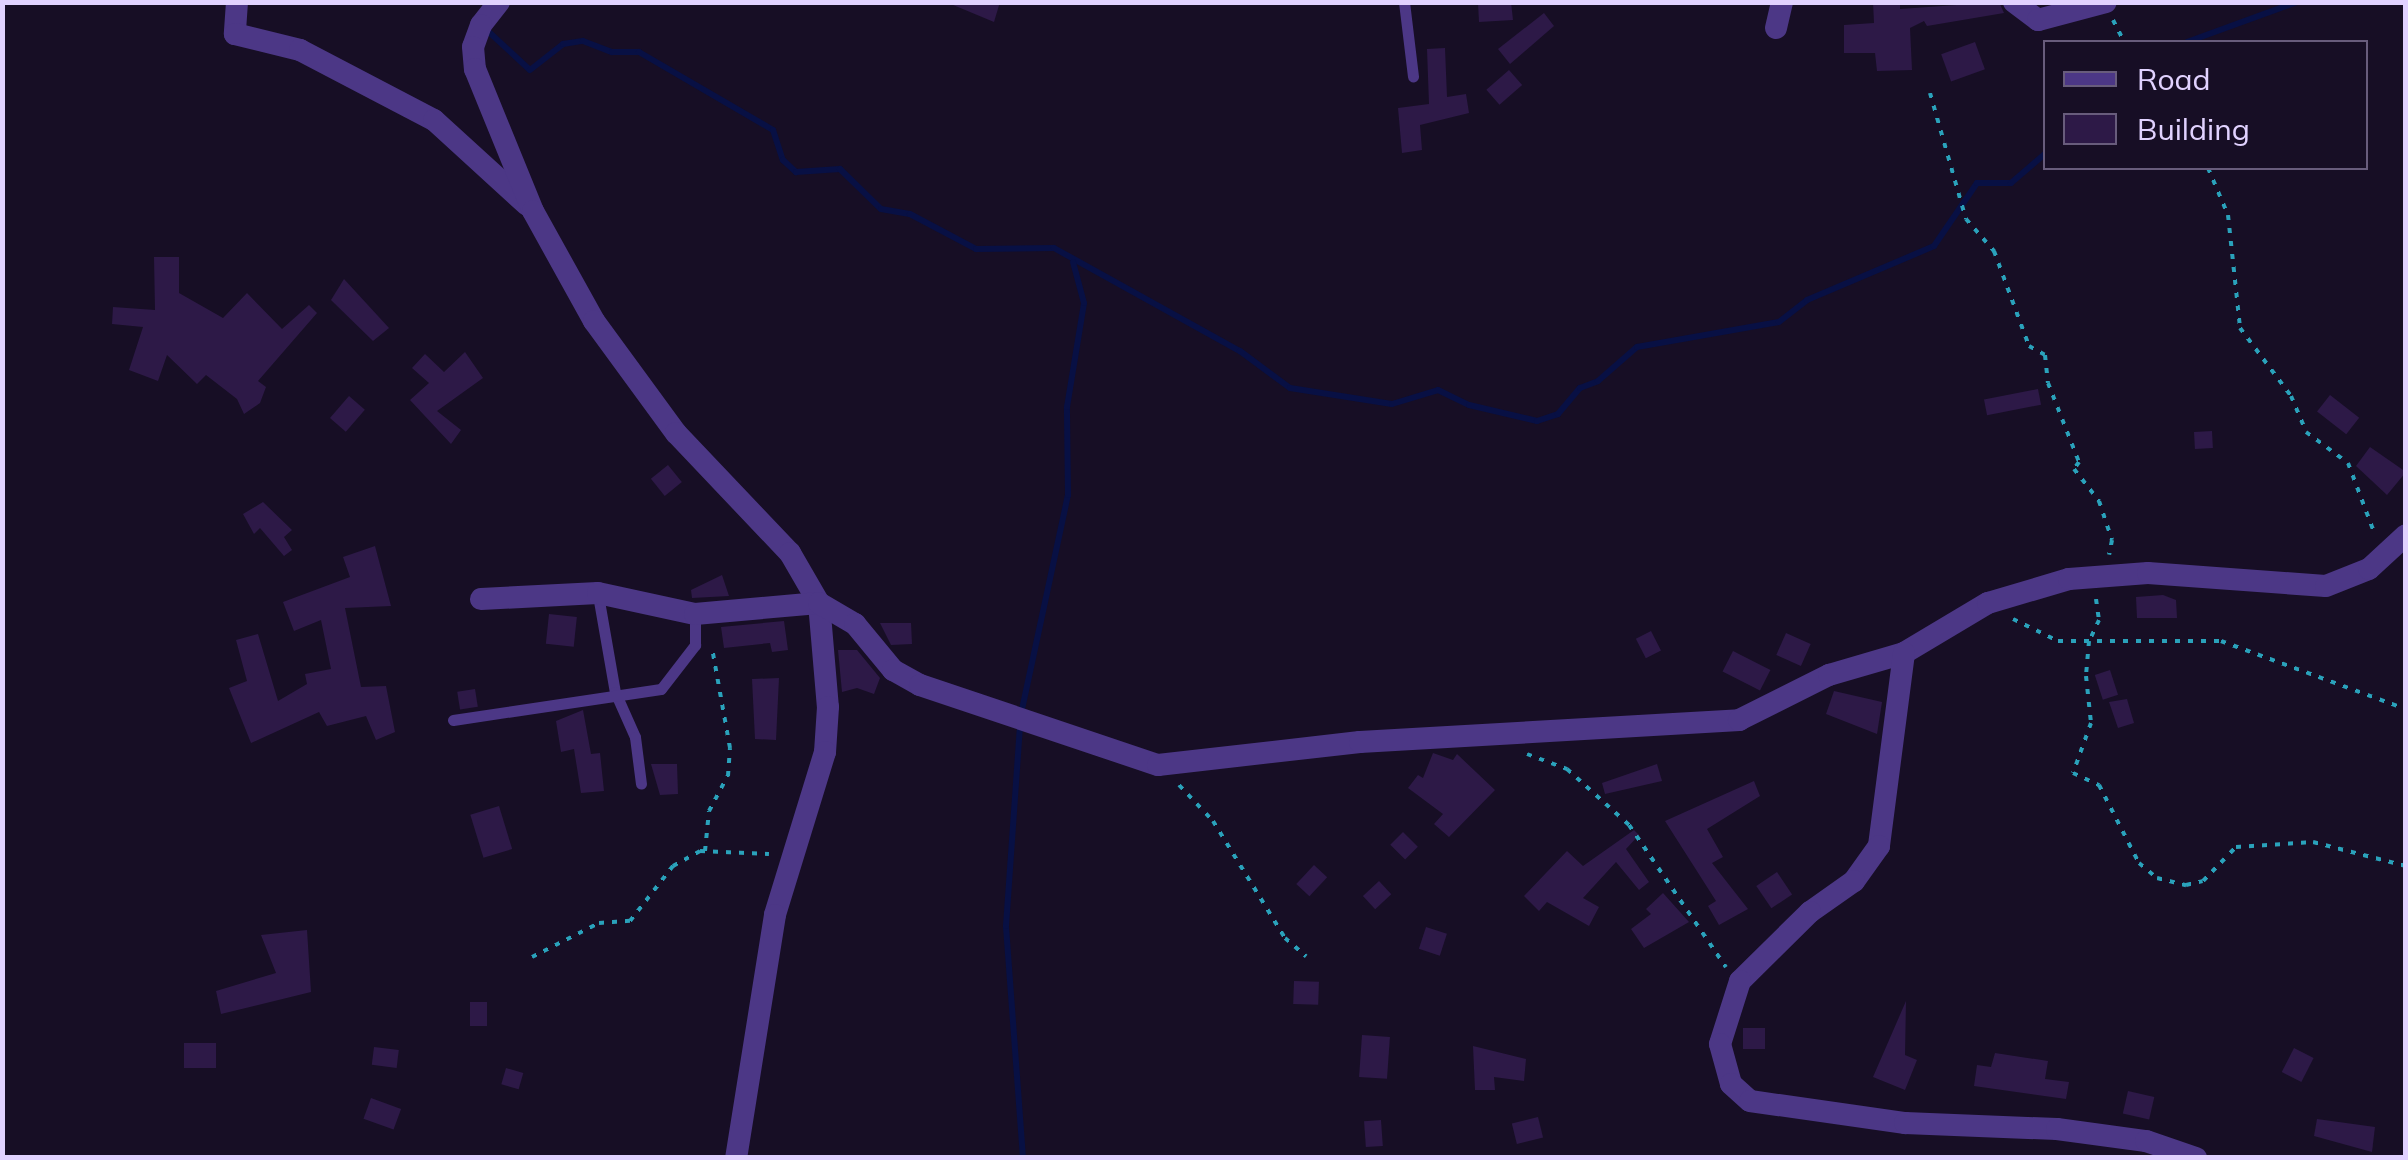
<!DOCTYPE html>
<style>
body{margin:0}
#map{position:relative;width:2408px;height:1160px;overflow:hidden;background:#170e25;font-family:Mulish,sans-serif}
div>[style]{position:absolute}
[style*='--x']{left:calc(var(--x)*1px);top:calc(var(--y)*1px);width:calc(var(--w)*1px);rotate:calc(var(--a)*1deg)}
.stream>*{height:6px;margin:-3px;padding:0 3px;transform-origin:3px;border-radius:3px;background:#081044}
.building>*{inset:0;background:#2d1947;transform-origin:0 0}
.path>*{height:4px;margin-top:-2px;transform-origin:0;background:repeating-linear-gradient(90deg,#2aa2bb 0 5px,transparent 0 13px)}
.lane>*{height:11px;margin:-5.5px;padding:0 5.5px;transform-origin:5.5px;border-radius:5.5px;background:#4c3786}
.street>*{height:22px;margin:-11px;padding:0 11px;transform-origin:11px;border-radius:11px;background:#4c3786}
span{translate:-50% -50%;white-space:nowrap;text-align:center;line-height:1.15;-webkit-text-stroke:8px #170e25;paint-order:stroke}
.frame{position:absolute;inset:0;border:5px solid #e1d2ff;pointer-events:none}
.legend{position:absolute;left:2043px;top:40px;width:325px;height:130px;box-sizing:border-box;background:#170e25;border:2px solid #685c7c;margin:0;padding:12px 18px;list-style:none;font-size:30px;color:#e1d2ff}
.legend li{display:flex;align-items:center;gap:20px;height:50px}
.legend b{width:50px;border:2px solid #685c7c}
</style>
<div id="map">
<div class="stream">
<i style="--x:490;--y:33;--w:54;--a:42.8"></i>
<i style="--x:530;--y:70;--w:42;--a:-38.2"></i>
<i style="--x:563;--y:44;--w:20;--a:-9"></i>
<i style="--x:583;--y:41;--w:31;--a:21"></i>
<i style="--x:612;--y:52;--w:27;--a:0"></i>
<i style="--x:639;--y:52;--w:155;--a:30.2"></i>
<i style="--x:773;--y:130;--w:32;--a:72"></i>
<i style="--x:783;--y:160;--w:18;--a:43"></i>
<i style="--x:796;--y:172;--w:44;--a:-3.9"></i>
<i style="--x:840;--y:169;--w:57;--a:44.3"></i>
<i style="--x:881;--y:209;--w:29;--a:10"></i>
<i style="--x:910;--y:214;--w:75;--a:27.9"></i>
<i style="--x:976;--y:249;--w:78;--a:-0.7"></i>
<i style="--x:1054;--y:248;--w:213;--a:29"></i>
<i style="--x:1240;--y:351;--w:62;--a:36.5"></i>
<i style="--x:1290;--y:388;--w:103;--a:8.9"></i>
<i style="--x:1392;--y:404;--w:48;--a:-16.9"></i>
<i style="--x:1438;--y:390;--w:34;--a:26"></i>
<i style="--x:1469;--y:405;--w:70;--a:13.2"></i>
<i style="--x:1537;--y:421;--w:22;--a:-18"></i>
<i style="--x:1558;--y:414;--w:34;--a:-50"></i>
<i style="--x:1580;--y:388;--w:19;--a:-21"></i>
<i style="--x:1598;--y:381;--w:52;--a:-41.1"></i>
<i style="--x:1637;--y:347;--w:144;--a:-10"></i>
<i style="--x:1779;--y:322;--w:36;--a:-38"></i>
<i style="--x:1807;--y:300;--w:138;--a:-23"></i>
<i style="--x:1934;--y:246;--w:76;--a:-55.7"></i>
<i style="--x:1977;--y:183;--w:34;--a:0"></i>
<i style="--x:2011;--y:183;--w:46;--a:-40.6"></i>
<i style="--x:2187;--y:42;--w:117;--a:-20"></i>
<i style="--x:1023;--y:1158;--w:233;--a:-94.2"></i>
<i style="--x:1006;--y:926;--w:213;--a:-86"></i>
<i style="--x:1021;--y:714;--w:224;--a:-77.9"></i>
<i style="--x:1068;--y:495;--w:88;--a:-90.7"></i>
<i style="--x:1067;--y:407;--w:105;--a:-80.7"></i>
<i style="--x:1084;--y:303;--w:42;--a:-105"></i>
</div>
<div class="building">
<i style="clip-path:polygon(946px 2px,1000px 2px,994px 22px)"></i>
<i style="clip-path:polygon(1493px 2px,1511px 2px,1513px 20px,1479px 22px,1478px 3px)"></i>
<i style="clip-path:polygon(1873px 2px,1900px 2px,1900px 9px,1999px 2px,2004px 13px,1927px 26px,1924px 21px,1910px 28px,1912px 70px,1877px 71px,1875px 53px,1844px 53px,1844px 25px,1874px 23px)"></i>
<i style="clip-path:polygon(1544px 13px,1554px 26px,1510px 64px,1498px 49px)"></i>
<i style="left:1975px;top:42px;width:29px;height:36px;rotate:70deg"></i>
<i style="clip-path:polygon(1445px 48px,1447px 97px,1466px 94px,1469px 113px,1420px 125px,1422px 150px,1402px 153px,1398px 108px,1429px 104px,1427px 49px)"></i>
<i style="left:1509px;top:70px;width:20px;height:30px;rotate:49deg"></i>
<i style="clip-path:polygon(154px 257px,179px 257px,179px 293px,223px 318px,247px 293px,282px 329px,309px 305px,317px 313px,258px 381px,266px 387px,260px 403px,244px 414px,237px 399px,206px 375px,197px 384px,167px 355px,158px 381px,129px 370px,143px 327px,112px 324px,113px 307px,155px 310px)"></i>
<i style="clip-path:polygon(344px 279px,389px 328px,373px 341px,331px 300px)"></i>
<i style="clip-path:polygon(465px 352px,483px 378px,437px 411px,461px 430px,451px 444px,410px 400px,429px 383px,412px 368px,425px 354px,444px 372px)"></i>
<i style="left:2038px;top:389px;width:16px;height:55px;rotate:79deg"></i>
<i style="left:2330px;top:395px;width:37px;height:21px;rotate:38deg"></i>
<i style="left:349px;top:396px;width:21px;height:29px;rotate:41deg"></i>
<i style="left:2212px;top:431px;width:17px;height:18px;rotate:87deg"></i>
<i style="clip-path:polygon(2370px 447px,2406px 472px,2387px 495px,2356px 466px)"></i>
<i style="left:668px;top:465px;width:22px;height:22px;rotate:51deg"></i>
<i style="clip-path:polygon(263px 502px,292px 530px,284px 537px,292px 550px,284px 556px,260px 528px,254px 534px,243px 514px)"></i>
<i style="clip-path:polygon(375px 546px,391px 606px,345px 608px,361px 687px,386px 686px,395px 732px,376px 740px,366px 716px,327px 726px,319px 712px,251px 743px,229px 688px,247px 681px,236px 640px,258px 634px,278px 701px,307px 684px,305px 674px,331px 669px,321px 620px,294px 631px,283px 602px,350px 577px,343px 557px)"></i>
<i style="clip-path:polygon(722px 575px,729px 596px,692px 598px,691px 590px)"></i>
<i style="clip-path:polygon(2163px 595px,2176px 600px,2177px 618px,2137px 618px,2136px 597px)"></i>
<i style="left:549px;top:614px;width:28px;height:30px;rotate:6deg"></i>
<i style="clip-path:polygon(784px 621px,788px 650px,772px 652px,770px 643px,724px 648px,721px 627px)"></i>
<i style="clip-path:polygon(880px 623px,911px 623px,912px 644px,891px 645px)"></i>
<i style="left:1651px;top:631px;width:22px;height:17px;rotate:63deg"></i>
<i style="left:1786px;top:633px;width:27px;height:24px;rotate:24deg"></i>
<i style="clip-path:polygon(838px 650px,857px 650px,880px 678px,874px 694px,857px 688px,842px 692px)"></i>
<i style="left:1733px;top:651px;width:42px;height:23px;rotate:27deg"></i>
<i style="left:2110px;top:670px;width:26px;height:16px;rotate:72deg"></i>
<i style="clip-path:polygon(779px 678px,776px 740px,755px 739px,752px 679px)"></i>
<i style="left:475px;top:689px;width:18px;height:18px;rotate:81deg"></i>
<i style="clip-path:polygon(1834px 691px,1882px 702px,1877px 734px,1826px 714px)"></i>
<i style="clip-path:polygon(2127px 699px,2134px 723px,2118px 728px,2109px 702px)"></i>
<i style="clip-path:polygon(583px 710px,591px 754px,600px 753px,604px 791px,581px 793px,574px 749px,561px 752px,556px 721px)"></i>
<i style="clip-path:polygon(1433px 753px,1453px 760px,1457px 754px,1495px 790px,1449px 837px,1434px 824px,1443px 814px,1408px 788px,1418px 775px,1423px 778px)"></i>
<i style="clip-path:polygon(651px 764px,677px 764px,678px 794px,660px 795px)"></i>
<i style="clip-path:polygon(1657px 764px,1662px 781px,1605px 794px,1602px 783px)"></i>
<i style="clip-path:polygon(1754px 781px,1760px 796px,1707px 829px,1723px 857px,1712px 863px,1748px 909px,1719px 925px,1708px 906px,1716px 901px,1665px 821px)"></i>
<i style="left:499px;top:806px;width:45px;height:30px;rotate:73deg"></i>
<i style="clip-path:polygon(1634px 830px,1639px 835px,1626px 849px,1649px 882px,1639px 890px,1616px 862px,1583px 898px,1599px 907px,1589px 926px,1547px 902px,1539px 911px,1524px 896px,1567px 851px,1583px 866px)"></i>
<i style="left:1403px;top:832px;width:21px;height:18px;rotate:45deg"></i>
<i style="left:1314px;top:865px;width:18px;height:26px;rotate:43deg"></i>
<i style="left:1777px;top:872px;width:27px;height:25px;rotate:56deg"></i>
<i style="left:1379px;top:881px;width:18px;height:22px;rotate:47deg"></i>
<i style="clip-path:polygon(1663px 893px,1689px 922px,1644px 948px,1631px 929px,1651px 914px,1646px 909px)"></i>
<i style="left:1426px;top:927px;width:22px;height:23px;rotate:18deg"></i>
<i style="clip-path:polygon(307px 930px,311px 992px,221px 1014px,216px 991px,276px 973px,261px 935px)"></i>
<i style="left:1294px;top:981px;width:25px;height:23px;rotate:2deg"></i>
<i style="clip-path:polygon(1906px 1001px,1905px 1055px,1917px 1060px,1905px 1090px,1873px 1077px)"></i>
<i style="left:470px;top:1002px;width:17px;height:24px"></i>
<i style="left:1743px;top:1028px;width:22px;height:21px"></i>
<i style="left:1362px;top:1035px;width:28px;height:42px;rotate:4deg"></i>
<i style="left:216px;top:1043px;width:25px;height:32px;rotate:90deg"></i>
<i style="clip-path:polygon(1473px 1046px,1526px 1059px,1524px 1081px,1494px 1077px,1495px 1090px,1475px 1090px)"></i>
<i style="left:374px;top:1047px;width:25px;height:18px;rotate:7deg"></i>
<i style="left:2294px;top:1048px;width:22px;height:27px;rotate:27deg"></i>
<i style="clip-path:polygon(1995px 1053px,2048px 1061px,2045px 1079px,2069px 1082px,2066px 1099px,1974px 1086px,1977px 1065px,1991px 1067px)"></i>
<i style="left:506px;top:1068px;width:18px;height:17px;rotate:16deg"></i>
<i style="left:2128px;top:1091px;width:27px;height:23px;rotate:13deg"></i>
<i style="left:371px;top:1098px;width:32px;height:22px;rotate:20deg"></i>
<i style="left:1538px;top:1117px;width:21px;height:27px;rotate:76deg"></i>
<i style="clip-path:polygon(2317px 1119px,2375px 1127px,2372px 1152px,2314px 1136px)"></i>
<i style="left:1381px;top:1120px;width:26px;height:17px;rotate:86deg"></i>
</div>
<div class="path">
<i style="--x:2113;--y:20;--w:25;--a:63"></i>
<i style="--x:1930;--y:93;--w:131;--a:74.1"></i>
<i style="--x:1966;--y:219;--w:43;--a:48.8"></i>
<i style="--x:1994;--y:251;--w:101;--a:69.8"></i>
<i style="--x:2029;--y:346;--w:18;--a:29"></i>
<i style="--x:2045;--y:355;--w:28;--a:84"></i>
<i style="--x:2048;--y:383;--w:85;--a:68.6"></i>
<i style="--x:2079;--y:462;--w:9;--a:126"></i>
<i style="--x:2074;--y:469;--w:41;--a:52"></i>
<i style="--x:2099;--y:501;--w:41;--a:71.6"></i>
<i style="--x:2112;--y:540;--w:15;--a:101"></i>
<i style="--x:2208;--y:168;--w:51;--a:66.9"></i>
<i style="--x:2228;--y:215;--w:114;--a:83.9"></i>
<i style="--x:2240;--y:328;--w:85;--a:53.1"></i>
<i style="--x:2291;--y:396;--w:39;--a:67"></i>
<i style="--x:2306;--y:432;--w:52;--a:36.4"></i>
<i style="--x:2348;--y:463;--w:77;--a:69.4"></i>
<i style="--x:2096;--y:599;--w:21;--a:82"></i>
<i style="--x:2099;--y:620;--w:23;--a:115"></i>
<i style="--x:2089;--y:641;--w:35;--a:95"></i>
<i style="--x:2086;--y:676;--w:47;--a:83.9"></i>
<i style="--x:2091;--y:723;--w:53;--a:109.8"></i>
<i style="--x:2073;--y:773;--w:29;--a:25"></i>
<i style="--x:2099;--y:785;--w:88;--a:62.9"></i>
<i style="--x:2139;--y:863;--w:23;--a:40"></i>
<i style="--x:2157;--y:878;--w:30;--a:14"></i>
<i style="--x:2186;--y:885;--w:17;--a:-13"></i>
<i style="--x:2203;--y:881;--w:47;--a:-45.9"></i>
<i style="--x:2236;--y:847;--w:77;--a:-3.7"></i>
<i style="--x:2313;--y:842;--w:96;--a:14.5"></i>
<i style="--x:2013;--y:619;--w:50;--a:26.1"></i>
<i style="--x:2058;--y:641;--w:163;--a:0"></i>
<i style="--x:2221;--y:641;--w:197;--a:20.2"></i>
<i style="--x:1527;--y:754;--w:43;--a:20.6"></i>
<i style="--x:1567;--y:769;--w:84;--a:42.1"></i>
<i style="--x:1629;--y:825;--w:172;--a:55.7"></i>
<i style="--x:1179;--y:785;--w:50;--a:46.6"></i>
<i style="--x:1213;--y:821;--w:137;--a:58.4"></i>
<i style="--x:1285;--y:938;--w:28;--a:41"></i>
<i style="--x:705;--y:851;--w:40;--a:-84.3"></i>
<i style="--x:709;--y:811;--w:40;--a:-62"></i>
<i style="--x:728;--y:776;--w:28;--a:-86"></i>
<i style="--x:730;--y:748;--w:102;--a:-100.2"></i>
<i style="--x:532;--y:957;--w:75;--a:-26.9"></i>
<i style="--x:599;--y:923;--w:31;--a:-4"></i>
<i style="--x:630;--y:921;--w:70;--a:-52"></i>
<i style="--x:673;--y:866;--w:31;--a:-29"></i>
<i style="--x:700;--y:851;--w:69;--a:2.5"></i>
</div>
<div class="lane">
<i style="--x:1404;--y:2;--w:75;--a:83.1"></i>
<i style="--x:598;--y:595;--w:98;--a:80.1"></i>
<i style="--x:615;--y:692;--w:49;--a:66"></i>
<i style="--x:635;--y:737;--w:47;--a:82.7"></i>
<i style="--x:453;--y:720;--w:210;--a:-8.5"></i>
<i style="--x:661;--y:689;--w:56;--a:-52.3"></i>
<i style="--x:695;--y:645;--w:31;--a:-90"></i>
</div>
<div class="street">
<i style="--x:237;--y:2;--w:32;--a:94"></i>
<i style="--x:235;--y:34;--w:67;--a:13.8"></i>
<i style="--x:300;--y:50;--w:151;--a:27.6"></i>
<i style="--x:434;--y:120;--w:126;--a:42.4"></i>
<i style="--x:499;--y:2;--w:29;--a:128"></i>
<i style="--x:481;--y:25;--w:23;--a:110"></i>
<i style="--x:473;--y:47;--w:22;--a:85"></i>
<i style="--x:475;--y:69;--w:153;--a:67.8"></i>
<i style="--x:533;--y:211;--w:126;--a:61"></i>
<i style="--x:594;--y:321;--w:139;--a:53.8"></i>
<i style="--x:676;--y:433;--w:166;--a:46.5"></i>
<i style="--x:790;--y:553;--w:58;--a:59.9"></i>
<i style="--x:819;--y:603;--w:104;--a:85.1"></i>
<i style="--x:828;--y:707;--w:45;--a:93.8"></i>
<i style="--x:825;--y:752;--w:170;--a:107.1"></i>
<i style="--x:775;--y:915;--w:246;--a:99.1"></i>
<i style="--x:2014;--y:2;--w:30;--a:37"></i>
<i style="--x:2038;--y:20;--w:70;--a:-14.8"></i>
<i style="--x:1776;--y:28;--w:27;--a:-77"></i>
<i style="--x:481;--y:599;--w:117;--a:-2.9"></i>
<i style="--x:598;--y:593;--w:99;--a:12.2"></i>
<i style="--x:695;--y:614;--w:124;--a:-5.1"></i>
<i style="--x:819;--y:603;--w:42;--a:30.3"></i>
<i style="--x:855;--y:624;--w:60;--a:50.4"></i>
<i style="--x:893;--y:670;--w:31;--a:29"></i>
<i style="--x:920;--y:685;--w:251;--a:18.6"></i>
<i style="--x:1158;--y:765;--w:203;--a:-6.5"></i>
<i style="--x:1360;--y:742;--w:380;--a:-3.3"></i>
<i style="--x:1739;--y:720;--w:101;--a:-26.6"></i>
<i style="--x:1829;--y:675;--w:78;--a:-16.3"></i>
<i style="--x:1904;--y:653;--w:98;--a:-30.8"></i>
<i style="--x:1988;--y:603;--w:84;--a:-16.5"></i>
<i style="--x:2069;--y:579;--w:79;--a:-4.3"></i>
<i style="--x:2148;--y:573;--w:178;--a:4.2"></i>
<i style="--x:2326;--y:586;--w:46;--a:-21.6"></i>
<i style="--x:2369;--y:569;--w:50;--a:-42.6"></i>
<i style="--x:1904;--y:653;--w:195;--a:97.4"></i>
<i style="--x:1879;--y:846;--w:43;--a:125.5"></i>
<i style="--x:1854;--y:881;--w:54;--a:144.8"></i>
<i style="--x:1810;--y:912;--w:98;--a:135.4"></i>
<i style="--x:1740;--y:981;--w:66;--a:107.6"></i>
<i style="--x:1720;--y:1044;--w:41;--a:74.6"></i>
<i style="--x:1731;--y:1084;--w:25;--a:42"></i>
<i style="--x:1750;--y:1101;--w:157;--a:8.1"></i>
<i style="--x:1905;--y:1123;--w:152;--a:2.3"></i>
<i style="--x:2057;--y:1129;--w:90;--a:7.7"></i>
<i style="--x:2146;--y:1141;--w:53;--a:18.8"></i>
</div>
<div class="frame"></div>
<ul class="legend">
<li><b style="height:12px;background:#4c3786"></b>Road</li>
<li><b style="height:28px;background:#2d1947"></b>Building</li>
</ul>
</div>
